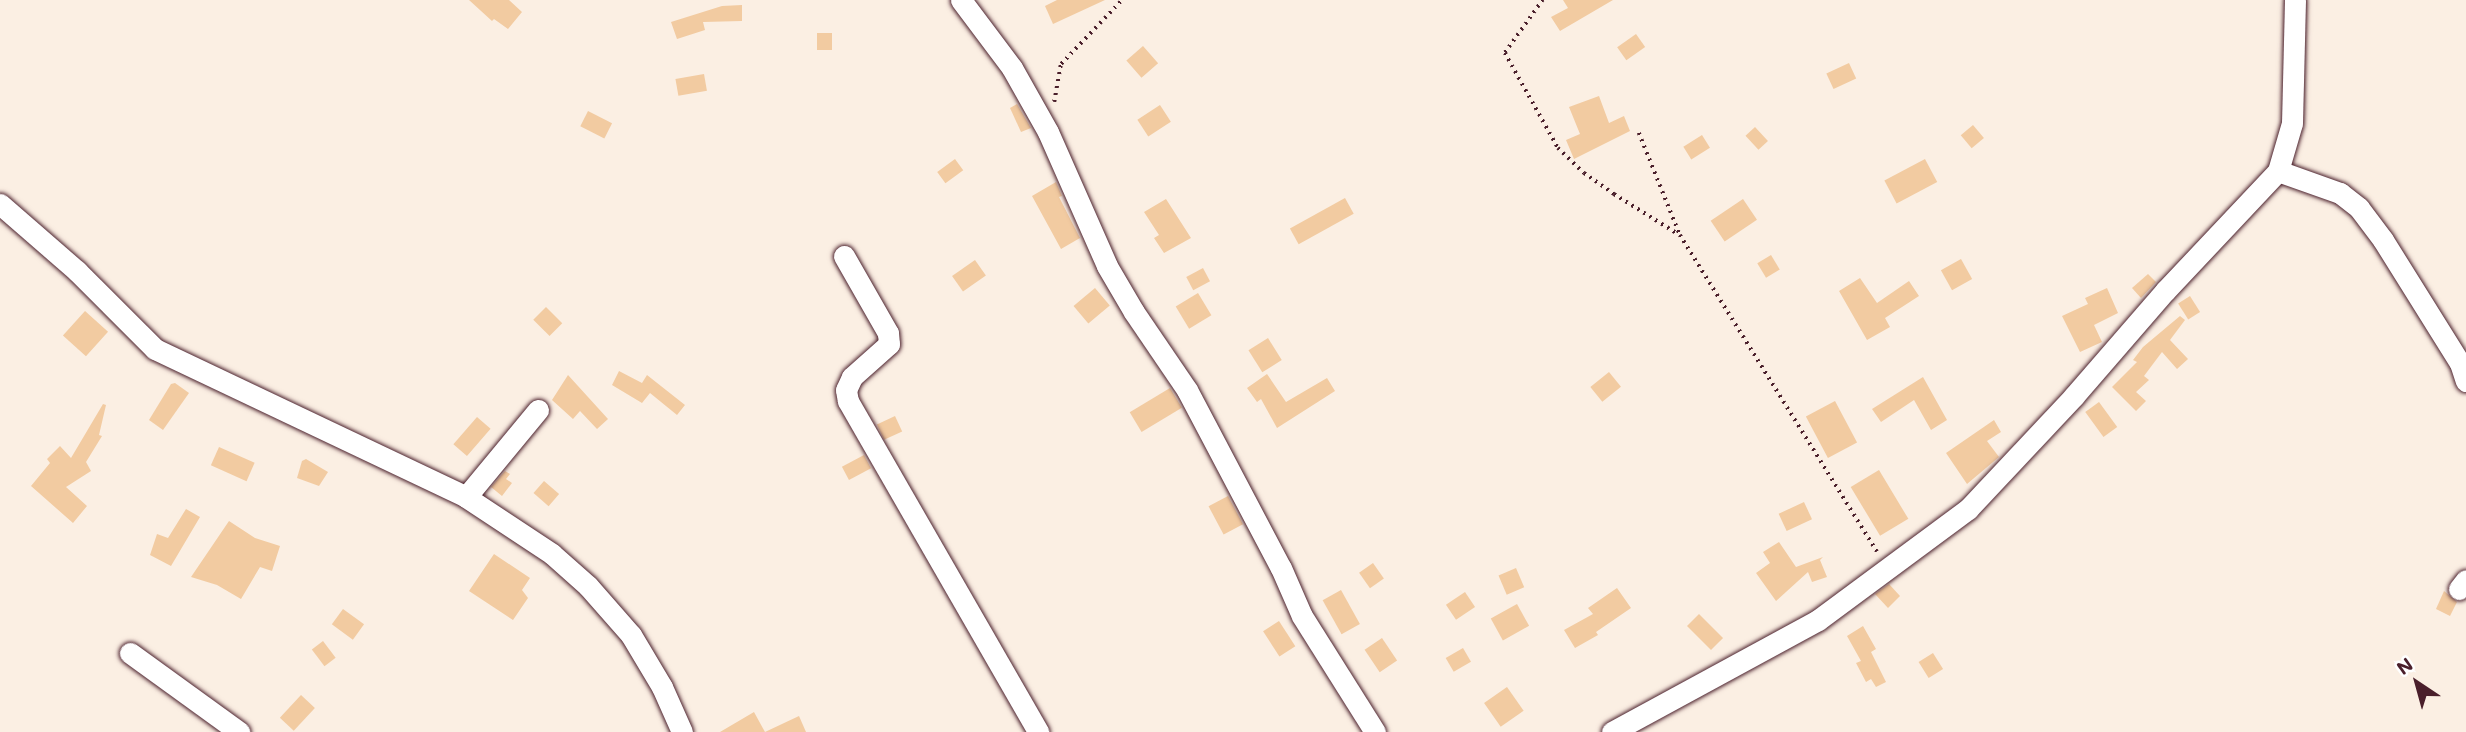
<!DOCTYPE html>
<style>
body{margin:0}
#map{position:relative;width:2466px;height:732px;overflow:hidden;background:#fbefe3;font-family:Mali,sans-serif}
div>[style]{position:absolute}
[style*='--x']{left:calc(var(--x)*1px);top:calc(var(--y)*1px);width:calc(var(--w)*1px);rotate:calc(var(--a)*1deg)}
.building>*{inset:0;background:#f2cba1;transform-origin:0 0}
.path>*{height:3.5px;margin-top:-1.75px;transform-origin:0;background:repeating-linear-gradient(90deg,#4a1f2b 0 2px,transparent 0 7px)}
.roads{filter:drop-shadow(0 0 2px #4a1f2b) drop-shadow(0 0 2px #4a1f2b)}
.minor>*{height:21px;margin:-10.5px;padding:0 10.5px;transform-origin:10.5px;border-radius:10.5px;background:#fff}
span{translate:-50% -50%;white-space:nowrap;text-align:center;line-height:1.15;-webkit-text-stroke:6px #fff;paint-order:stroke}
.north{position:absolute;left:2382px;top:648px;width:70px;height:70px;-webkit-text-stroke:5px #fff;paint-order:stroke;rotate:324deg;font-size:19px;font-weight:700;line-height:28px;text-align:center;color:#4a1f2b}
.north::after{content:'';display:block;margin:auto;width:24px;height:32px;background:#4a1f2b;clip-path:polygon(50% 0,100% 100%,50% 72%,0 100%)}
</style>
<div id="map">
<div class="building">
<i style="clip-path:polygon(469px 0,509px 0,522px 12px,508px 29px,494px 19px,492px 21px)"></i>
<i style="clip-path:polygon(1057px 0,1105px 0,1053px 24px,1045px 6px)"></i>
<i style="clip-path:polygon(1563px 0,1613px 0,1560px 31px,1551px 17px,1568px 8px)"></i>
<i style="clip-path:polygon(742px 5px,742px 21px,703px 22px,705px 30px,677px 39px,671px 22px,722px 6px)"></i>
<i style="left:817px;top:33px;width:15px;height:17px"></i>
<i style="left:1636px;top:34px;width:16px;height:23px;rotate:55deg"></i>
<i style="left:1143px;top:46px;width:23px;height:22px;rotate:49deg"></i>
<i style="left:1849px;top:63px;width:17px;height:25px;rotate:65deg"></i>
<i style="left:704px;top:74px;width:17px;height:29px;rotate:80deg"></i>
<i style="clip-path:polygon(1599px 96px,1609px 123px,1624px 116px,1630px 131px,1574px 159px,1566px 140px,1580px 134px,1569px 107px)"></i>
<i style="clip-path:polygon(1017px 104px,1031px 128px,1021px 132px,1010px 108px)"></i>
<i style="left:1160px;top:105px;width:20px;height:27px;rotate:57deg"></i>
<i style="left:588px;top:111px;width:27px;height:17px;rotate:27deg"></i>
<i style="left:1973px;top:125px;width:17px;height:16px;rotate:50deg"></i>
<i style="left:1755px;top:127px;width:19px;height:13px;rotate:47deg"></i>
<i style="left:1702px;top:135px;width:15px;height:22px;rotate:58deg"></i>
<i style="left:955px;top:159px;width:14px;height:22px;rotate:54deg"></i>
<i style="left:1925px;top:159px;width:26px;height:46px;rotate:62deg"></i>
<i style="clip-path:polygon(1056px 182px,1062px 196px,1059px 197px,1080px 238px,1061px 249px,1032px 196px)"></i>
<i style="left:1345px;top:198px;width:18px;height:63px;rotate:61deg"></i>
<i style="clip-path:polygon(1166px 199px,1191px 238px,1164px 253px,1154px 238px,1159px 235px,1144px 212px)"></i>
<i style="left:1743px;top:199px;width:25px;height:39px;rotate:56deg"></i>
<i style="left:1771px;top:255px;width:17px;height:16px;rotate:59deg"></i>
<i style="left:1961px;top:259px;width:23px;height:23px;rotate:61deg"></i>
<i style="left:975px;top:260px;width:19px;height:28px;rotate:55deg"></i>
<i style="left:1203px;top:268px;width:15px;height:19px;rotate:62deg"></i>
<i style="clip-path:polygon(2148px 274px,2156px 282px,2141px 298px,2132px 288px)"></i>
<i style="clip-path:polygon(1860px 278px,1877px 303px,1909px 281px,1919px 296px,1885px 318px,1890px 327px,1867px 340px,1839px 291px)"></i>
<i style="left:1095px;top:288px;width:23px;height:28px;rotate:50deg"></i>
<i style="clip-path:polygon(2107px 288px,2118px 313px,2094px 325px,2102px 342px,2080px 352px,2062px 316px,2088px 304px,2085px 298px)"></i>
<i style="left:1198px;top:293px;width:26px;height:26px;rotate:59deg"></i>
<i style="left:2190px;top:296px;width:19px;height:14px;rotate:58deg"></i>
<i style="left:546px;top:307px;width:23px;height:18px;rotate:45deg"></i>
<i style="left:85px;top:311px;width:31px;height:33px;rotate:42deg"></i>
<i style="clip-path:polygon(2180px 316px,2185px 320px,2170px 340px,2188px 359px,2177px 369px,2162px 352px,2144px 376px,2149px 380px,2136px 392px,2146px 401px,2136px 411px,2112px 387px,2137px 362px,2133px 360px,2143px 347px)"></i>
<i style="left:1268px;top:338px;width:26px;height:23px;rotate:58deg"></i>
<i style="clip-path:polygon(619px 371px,642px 383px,647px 375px,685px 405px,677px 415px,650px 393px,642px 403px,612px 385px)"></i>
<i style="left:1609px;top:372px;width:19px;height:24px;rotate:51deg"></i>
<i style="clip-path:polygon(1267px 374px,1286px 402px,1327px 378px,1335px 391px,1277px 428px,1261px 399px,1257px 402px,1247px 388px)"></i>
<i style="clip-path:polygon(568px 375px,608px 419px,597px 429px,580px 411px,573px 419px,552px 400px)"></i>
<i style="clip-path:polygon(1923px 377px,1947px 420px,1931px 430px,1914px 400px,1881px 422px,1872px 409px)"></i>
<i style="clip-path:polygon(175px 383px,189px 393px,163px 430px,149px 420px,171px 384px)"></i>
<i style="left:1170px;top:388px;width:23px;height:47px;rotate:59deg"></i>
<i style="left:1835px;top:401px;width:47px;height:33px;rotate:62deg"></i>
<i style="left:2099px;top:402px;width:31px;height:17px;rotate:54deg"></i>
<i style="clip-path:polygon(103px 404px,106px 405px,99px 435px,102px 436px,86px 462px,91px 471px,66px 487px,87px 506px,73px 523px,31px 486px,50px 463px,47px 459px,60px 446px,71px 458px)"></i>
<i style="left:895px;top:416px;width:17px;height:20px;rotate:65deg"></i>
<i style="left:477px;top:417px;width:18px;height:36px;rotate:41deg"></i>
<i style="clip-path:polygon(1994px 420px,2001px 432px,1987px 441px,1999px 457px,1967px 484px,1946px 453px)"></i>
<i style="left:219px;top:447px;width:39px;height:20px;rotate:24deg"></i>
<i style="left:864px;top:455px;width:15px;height:25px;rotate:62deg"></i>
<i style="clip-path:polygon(306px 459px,328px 472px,319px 486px,297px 478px,302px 461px)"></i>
<i style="left:1879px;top:470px;width:57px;height:33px;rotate:59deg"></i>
<i style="clip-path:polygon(505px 471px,510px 474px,506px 479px,512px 483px,502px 496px,491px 487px)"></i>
<i style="left:544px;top:481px;width:20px;height:16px;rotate:41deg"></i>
<i style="left:1228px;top:496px;width:32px;height:22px;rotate:62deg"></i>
<i style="left:1804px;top:502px;width:19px;height:28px;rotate:65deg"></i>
<i style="clip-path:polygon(186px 509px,200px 517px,171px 566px,150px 555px,157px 534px,168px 538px)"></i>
<i style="clip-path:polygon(229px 521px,255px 538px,280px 546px,272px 571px,260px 567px,241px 599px,217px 585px,191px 577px)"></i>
<i style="clip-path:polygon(1779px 542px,1796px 567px,1823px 557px,1820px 560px,1827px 577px,1812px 582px,1808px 572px,1776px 601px,1756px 573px,1770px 563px,1763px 552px)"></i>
<i style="clip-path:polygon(494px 554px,530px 578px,522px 590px,528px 598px,513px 620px,469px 591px)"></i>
<i style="left:1373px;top:563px;width:19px;height:17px;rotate:55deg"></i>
<i style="left:1516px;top:568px;width:21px;height:19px;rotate:67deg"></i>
<i style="clip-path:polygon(1889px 584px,1900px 596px,1888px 608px,1875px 594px)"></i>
<i style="clip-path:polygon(1617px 588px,1631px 608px,1596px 632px,1598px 635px,1575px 648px,1564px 630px,1593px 614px,1588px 608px)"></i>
<i style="left:1341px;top:590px;width:39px;height:21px;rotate:61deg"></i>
<i style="clip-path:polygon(2444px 591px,2457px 602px,2450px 616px,2436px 609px)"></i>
<i style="left:1465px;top:592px;width:18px;height:23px;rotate:56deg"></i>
<i style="left:1517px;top:604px;width:25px;height:30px;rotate:61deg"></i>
<i style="left:343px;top:609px;width:26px;height:19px;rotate:36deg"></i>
<i style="left:1699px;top:614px;width:34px;height:17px;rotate:45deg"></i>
<i style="left:1279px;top:621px;width:30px;height:19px;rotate:57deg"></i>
<i style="clip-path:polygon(1863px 626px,1876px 649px,1871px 652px,1886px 682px,1876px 687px,1871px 679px,1866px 682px,1856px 663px,1861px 661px,1847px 636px)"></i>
<i style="left:1382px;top:638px;width:27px;height:21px;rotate:56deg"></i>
<i style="left:323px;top:641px;width:21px;height:14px;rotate:53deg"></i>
<i style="left:1463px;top:648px;width:16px;height:20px;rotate:60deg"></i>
<i style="left:1933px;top:653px;width:19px;height:17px;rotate:58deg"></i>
<i style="left:1507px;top:687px;width:29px;height:28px;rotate:55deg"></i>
<i style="left:301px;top:695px;width:19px;height:31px;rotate:43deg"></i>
<i style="clip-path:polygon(754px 712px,765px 732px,799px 716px,806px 732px,720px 732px)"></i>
</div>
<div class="path">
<i style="--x:1543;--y:0;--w:65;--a:125.6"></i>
<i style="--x:1505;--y:53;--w:109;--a:60.8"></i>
<i style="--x:1558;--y:148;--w:36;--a:44"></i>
<i style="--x:1584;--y:173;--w:37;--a:35"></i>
<i style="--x:1614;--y:194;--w:75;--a:32"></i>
<i style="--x:1054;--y:102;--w:39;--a:-80"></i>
<i style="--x:1061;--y:64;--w:88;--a:-46.4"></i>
<i style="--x:1639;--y:133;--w:110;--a:68.1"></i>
<i style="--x:1680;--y:235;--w:373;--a:58.1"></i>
</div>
<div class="roads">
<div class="minor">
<i style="--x:961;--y:0;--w:85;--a:53.1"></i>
<i style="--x:1012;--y:68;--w:73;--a:60.6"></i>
<i style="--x:1048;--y:132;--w:146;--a:66.2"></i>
<i style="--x:1107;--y:266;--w:53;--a:59.6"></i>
<i style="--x:1134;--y:312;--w:94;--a:55.8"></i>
<i style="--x:1187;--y:390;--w:201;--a:62.2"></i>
<i style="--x:1281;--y:568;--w:52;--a:66.4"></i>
<i style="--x:1302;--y:616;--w:137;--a:57.8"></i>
<i style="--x:2278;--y:171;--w:66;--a:19.5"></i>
<i style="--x:2340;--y:193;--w:24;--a:38"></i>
<i style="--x:2359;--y:208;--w:40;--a:53"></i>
<i style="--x:2383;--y:240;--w:145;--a:58"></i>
<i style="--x:2460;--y:363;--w:19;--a:72"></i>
<i style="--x:0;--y:204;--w:102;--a:41"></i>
<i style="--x:77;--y:271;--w:110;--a:45"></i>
<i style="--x:155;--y:349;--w:344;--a:25.4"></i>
<i style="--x:466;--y:497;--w:103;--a:33.5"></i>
<i style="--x:552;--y:554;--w:48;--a:41.6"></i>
<i style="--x:588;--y:586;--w:65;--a:48.7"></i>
<i style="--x:631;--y:635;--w:61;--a:59.2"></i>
<i style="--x:662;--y:687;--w:49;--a:66"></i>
<i style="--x:844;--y:256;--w:89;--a:60.3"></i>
<i style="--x:888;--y:333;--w:11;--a:85"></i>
<i style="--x:889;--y:344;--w:50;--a:138.3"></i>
<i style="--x:852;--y:377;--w:14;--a:115"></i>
<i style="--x:846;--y:390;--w:11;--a:80"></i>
<i style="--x:848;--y:401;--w:382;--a:60.1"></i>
<i style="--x:466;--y:497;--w:113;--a:-50.4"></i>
<i style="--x:2459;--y:589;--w:11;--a:-52"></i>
<i style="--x:130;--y:653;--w:135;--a:35.9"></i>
<i style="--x:1612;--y:732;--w:234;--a:-28.5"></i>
<i style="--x:1818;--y:620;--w:187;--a:-36.5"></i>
<i style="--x:1968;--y:509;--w:155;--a:-46.8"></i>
<i style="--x:2074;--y:396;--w:139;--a:-49.1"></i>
<i style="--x:2165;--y:291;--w:165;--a:-46.7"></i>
<i style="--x:2278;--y:171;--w:50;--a:-73.7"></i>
<i style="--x:2292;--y:123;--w:123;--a:-88.6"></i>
</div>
</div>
<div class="north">N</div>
</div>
